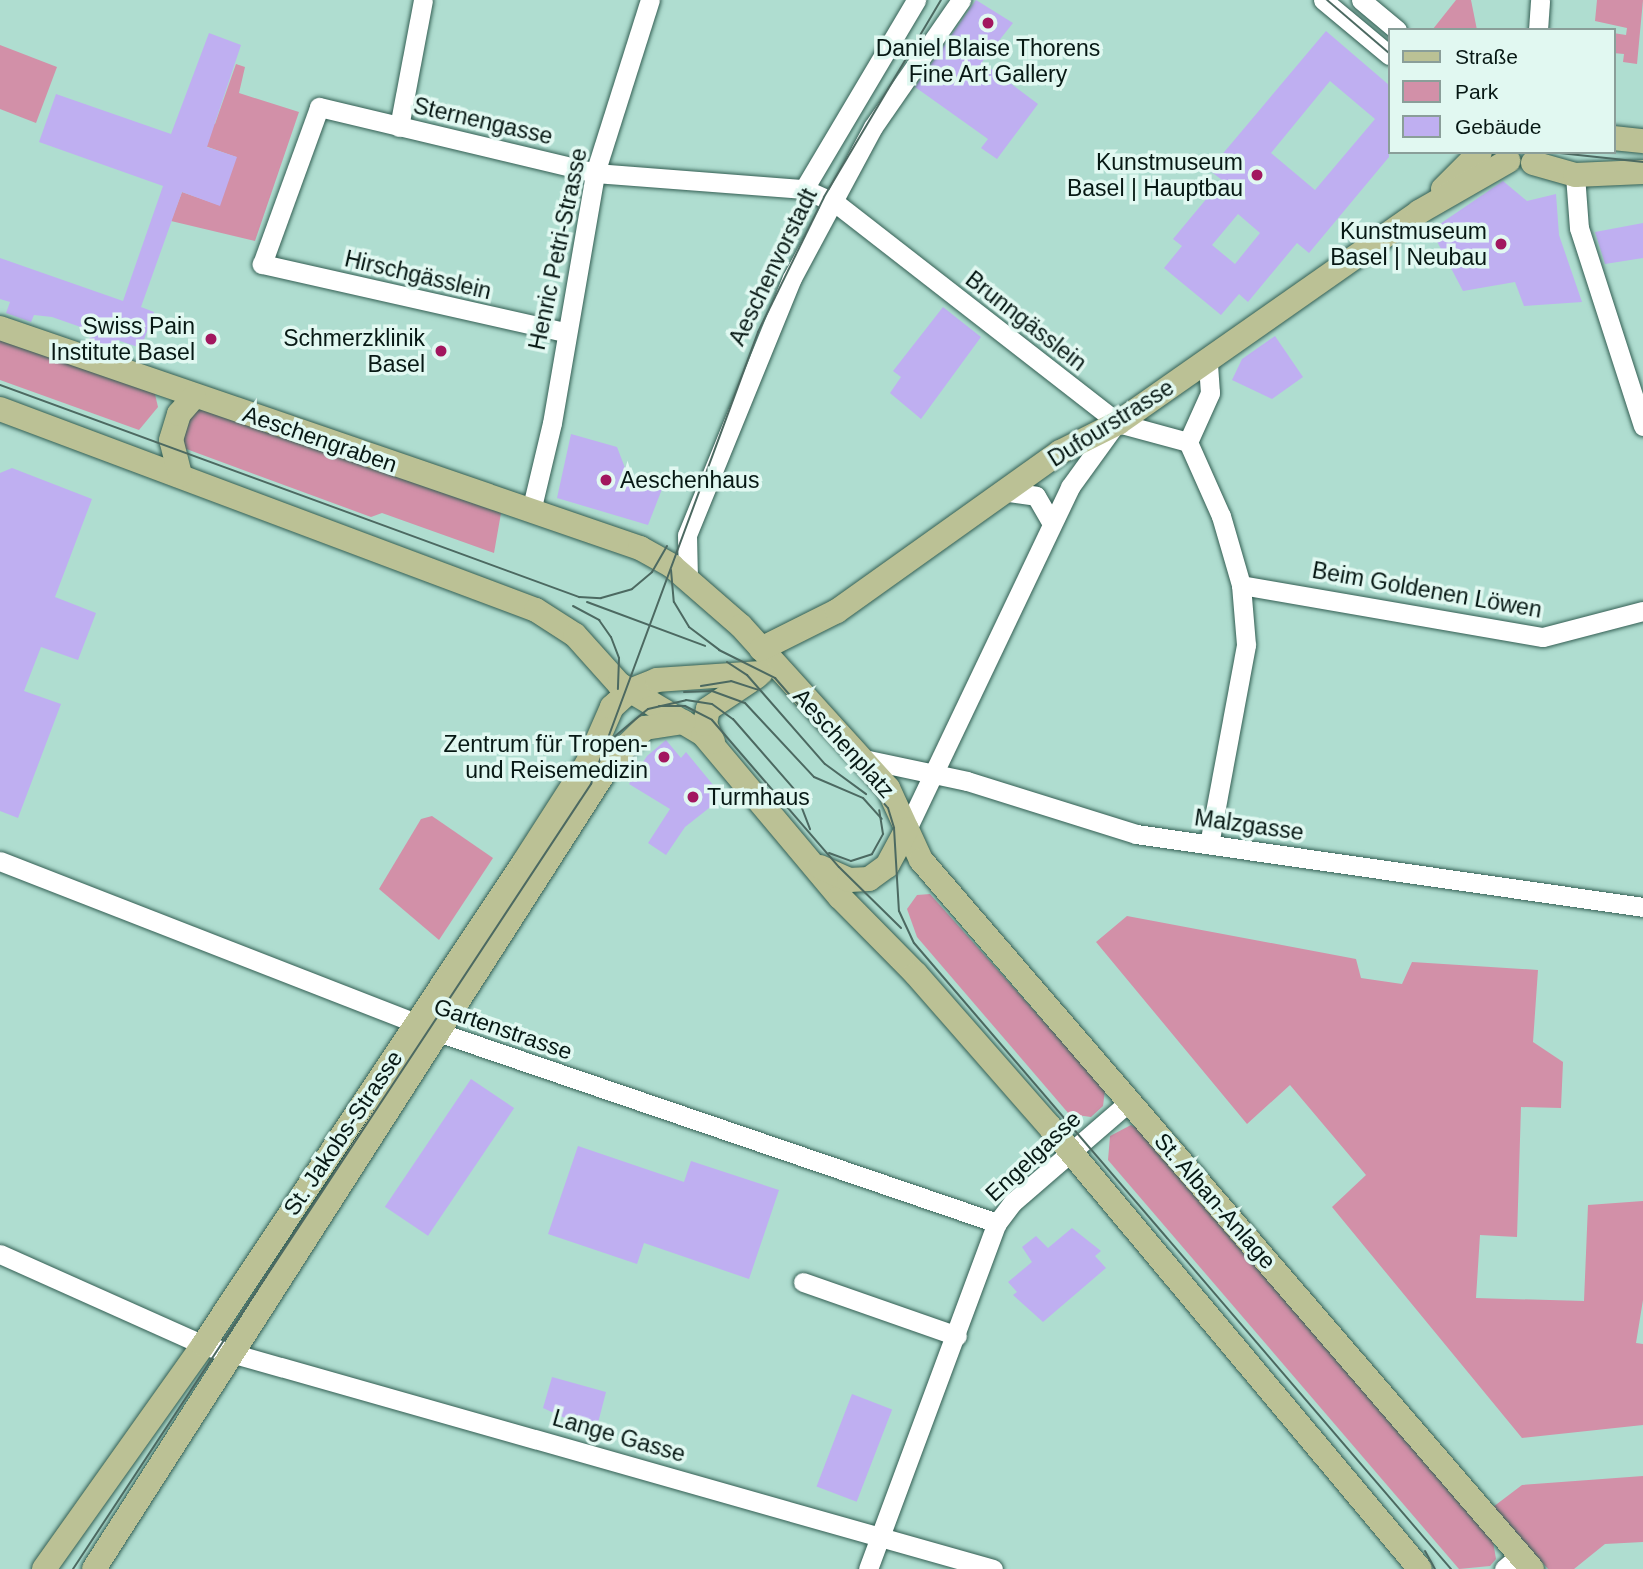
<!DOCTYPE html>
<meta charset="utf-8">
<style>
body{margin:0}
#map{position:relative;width:1643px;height:1569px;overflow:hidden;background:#afddd0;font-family:Arial,sans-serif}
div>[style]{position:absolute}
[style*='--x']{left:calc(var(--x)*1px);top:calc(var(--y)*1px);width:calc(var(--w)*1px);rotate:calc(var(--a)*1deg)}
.green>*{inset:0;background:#d290a8}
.building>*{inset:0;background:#bfaff1;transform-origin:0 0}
.roads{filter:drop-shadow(0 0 2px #335e53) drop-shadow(0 0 2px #335e53)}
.minor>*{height:19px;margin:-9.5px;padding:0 9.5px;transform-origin:9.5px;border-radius:9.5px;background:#fff}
.major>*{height:24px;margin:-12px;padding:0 12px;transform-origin:12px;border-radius:12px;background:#bbc195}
.tram>*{height:2px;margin:-1px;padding:0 1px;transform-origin:1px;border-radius:1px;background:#4c6961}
.dots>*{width:19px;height:19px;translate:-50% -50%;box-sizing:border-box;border:4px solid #e1f8f1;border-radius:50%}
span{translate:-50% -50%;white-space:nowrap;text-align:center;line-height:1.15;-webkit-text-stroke:7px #e1f8f1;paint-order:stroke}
.poi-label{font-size:23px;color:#071814}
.right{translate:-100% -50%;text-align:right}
.left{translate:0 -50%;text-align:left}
.street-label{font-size:23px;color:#071814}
.legend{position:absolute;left:1388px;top:28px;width:228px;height:126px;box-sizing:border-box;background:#e1f8f1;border:2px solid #8a9e99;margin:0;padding:9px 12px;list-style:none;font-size:21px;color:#071814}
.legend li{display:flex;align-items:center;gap:14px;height:35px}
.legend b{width:35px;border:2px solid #8a9e99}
</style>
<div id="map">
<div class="green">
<i style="clip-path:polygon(1456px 0,1471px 0,1477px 30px,1433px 29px)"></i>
<i style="clip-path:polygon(1597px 0,1643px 0,1637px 64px,1623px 62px,1624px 54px,1613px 53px,1613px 33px,1626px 35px,1627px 28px,1595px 21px)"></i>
<i style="clip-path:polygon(0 45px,57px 67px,36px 123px,0 109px)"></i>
<i style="clip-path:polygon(236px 64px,245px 67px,239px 93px,299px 112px,255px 241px,171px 221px,182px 192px,219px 205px,236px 157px,194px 142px,202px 120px,215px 124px)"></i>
<i style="clip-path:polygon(0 335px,154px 390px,158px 407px,139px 430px,0 380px)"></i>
<i style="clip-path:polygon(201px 409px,501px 513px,494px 553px,382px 513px,371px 517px,181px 447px,192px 412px)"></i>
<i style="clip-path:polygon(432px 816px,493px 858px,439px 940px,379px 889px,421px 819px)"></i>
<i style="clip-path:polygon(930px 894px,1105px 1090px,1103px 1106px,1091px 1117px,1069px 1114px,917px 937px,907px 909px,917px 895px)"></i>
<i style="clip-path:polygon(1127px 916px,1356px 959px,1361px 978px,1402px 984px,1412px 962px,1538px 970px,1533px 1042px,1563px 1062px,1561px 1108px,1521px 1107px,1517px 1237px,1480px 1235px,1476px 1298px,1584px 1301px,1588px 1205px,1643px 1201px,1643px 1300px,1636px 1343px,1643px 1344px,1643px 1425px,1522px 1438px,1332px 1207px,1366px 1175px,1290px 1085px,1247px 1124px,1096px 942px)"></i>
<i style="clip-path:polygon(1131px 1125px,1142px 1131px,1493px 1541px,1496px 1559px,1490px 1566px,1459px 1569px,1108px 1160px,1110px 1136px)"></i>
<i style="clip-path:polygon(1643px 1476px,1643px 1542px,1605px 1544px,1574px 1569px,1548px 1569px,1493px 1507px,1522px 1485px)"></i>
</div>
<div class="building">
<i style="clip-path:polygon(976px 0,1013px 23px,982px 62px,1038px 104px,997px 159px,981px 148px,988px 139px,915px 87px)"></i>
<i style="clip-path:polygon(evenodd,1326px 31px,1389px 85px,1389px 157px,1309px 253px,1297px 243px,1248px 302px,1239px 294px,1221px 315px,1164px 268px,1182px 246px,1173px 239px,1222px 180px,1209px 170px,1326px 31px,1330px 81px,1375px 119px,1315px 190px,1271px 153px,1330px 81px,1326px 31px,1238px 214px,1260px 233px,1235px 264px,1212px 245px,1238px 214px)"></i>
<i style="clip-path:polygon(209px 33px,241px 45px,207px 147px,237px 157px,220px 206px,182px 192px,141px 307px,154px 312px,141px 348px,117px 340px,114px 351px,88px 342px,92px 331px,52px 317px,34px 315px,31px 322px,6px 313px,10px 302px,0 299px,0 258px,123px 301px,163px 186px,39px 142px,56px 94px,171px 134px)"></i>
<i style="clip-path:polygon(1503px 181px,1527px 201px,1556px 194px,1559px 235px,1582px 302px,1524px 306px,1515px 282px,1463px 291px,1431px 230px)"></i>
<i style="clip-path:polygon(1643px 223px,1643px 258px,1605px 264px,1595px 232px)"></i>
<i style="clip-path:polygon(943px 307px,981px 337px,921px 419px,890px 393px,901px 377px,893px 371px)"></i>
<i style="clip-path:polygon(1275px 336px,1303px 377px,1272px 399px,1232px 380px,1242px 359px)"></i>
<i style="clip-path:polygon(571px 434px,617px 447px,627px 473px,664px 484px,648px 525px,557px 498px)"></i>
<i style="clip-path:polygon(12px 468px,92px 499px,55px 597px,96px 613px,78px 660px,41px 647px,24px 691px,61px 704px,18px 818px,0 811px,0 473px)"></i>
<i style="clip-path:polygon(666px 740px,681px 758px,686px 752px,723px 797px,685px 827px,666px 855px,648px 843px,670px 809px,629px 784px,647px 756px)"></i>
<i style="left:471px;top:1079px;width:52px;height:154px;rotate:34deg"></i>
<i style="clip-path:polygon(578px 1146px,684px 1182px,691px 1161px,779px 1190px,749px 1279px,644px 1243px,637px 1264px,548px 1234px)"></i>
<i style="clip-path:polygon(1072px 1228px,1101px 1251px,1095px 1256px,1106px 1268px,1043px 1322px,1013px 1295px,1017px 1292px,1008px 1282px,1032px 1262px,1022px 1247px,1036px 1236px,1048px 1248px)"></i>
<i style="clip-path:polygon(552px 1377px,606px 1392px,598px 1423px,565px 1418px,543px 1408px)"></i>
<i style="left:852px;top:1394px;width:43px;height:99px;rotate:21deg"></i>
</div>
<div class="roads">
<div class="minor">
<i style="--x:1323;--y:0;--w:86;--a:39.8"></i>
<i style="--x:1361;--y:0;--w:47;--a:39.8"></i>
<i style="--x:1538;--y:30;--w:30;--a:-86"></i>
<i style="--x:399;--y:127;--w:129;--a:-79.3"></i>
<i style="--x:1575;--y:175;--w:53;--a:85.7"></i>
<i style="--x:1579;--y:228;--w:208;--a:72.1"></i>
<i style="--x:804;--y:189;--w:220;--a:-59.3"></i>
<i style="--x:564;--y:332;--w:310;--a:-167.3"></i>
<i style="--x:262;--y:264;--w:167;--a:-70"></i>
<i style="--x:319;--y:107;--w:284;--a:13.4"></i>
<i style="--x:595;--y:173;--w:210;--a:4.4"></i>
<i style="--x:804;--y:189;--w:36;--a:24"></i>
<i style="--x:837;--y:204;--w:356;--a:37.9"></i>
<i style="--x:1118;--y:423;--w:73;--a:15.2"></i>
<i style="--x:1188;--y:442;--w:81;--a:66"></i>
<i style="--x:1221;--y:516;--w:72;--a:73.8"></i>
<i style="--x:1241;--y:585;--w:60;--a:85.2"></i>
<i style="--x:1246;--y:645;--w:202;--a:100.5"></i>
<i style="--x:1188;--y:442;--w:54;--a:-65.8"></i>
<i style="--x:1210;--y:393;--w:32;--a:-94"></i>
<i style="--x:1009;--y:492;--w:27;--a:8"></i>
<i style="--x:1036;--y:496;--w:32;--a:60"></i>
<i style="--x:531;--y:511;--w:90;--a:-76.6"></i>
<i style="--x:552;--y:423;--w:254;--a:-80.2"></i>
<i style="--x:595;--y:173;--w:182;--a:-72.4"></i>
<i style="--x:688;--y:579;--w:44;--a:-91.3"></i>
<i style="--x:687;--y:535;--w:278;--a:-67.8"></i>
<i style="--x:792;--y:278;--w:171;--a:-61.8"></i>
<i style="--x:873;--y:127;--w:155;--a:-55.3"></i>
<i style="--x:1241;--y:585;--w:306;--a:9.8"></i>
<i style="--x:1543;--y:637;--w:103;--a:-14.6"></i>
<i style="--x:859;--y:758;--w:110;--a:12"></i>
<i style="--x:967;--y:781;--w:177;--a:17.4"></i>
<i style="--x:1136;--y:834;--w:512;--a:8.19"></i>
<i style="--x:907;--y:829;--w:379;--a:-64.5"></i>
<i style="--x:1070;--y:487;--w:72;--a:-54.1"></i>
<i style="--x:0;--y:861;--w:470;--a:21.3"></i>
<i style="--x:438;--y:1032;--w:591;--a:18.86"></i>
<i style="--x:0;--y:1254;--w:222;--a:24.1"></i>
<i style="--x:203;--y:1345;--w:821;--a:15.83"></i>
<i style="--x:803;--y:1282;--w:163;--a:19.3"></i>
<i style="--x:868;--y:1569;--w:369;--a:-69.6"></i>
<i style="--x:997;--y:1223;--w:26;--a:-53"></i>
<i style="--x:1013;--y:1202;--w:153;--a:-40.8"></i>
<i style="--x:1504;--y:1569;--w:21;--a:-41"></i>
</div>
<div class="major">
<i style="--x:1613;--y:138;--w:30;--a:6"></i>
<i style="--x:1533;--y:163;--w:44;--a:15.9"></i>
<i style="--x:1575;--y:175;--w:68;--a:-2.5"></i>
<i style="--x:1443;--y:189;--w:52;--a:-45"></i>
<i style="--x:0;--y:328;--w:677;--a:18.97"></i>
<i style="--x:640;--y:548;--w:37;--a:29"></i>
<i style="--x:672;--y:566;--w:91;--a:41"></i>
<i style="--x:741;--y:626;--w:219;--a:47.8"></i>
<i style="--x:888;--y:788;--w:79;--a:65.4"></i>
<i style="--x:921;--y:860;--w:936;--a:49.25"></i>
<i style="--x:0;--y:409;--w:572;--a:20.56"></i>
<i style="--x:536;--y:610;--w:46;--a:32.7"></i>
<i style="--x:575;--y:635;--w:66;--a:48.1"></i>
<i style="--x:619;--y:684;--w:98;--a:30.8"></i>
<i style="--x:703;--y:734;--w:213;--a:50"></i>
<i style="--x:840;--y:897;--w:108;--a:45.4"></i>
<i style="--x:916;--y:974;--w:203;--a:48.8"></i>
<i style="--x:1050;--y:1127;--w:576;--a:50.07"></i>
<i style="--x:180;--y:475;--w:36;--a:-104"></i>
<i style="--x:171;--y:440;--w:27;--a:-73"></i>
<i style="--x:179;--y:414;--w:23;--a:-49"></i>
<i style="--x:761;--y:649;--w:85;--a:-26.6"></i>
<i style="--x:837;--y:611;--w:274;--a:-35.5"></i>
<i style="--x:1060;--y:452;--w:65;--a:-26.6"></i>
<i style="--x:1118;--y:423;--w:368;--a:-35"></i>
<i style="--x:1419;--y:212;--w:103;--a:-29.8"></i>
<i style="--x:713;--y:742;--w:20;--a:-114"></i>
<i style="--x:705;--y:724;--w:15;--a:-79"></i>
<i style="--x:708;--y:709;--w:58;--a:-33.7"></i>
<i style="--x:820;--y:867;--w:32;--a:24"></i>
<i style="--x:849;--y:880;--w:20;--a:-3"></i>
<i style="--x:869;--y:879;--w:22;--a:-36"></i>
<i style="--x:887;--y:866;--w:42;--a:-61.6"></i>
<i style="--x:44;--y:1569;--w:275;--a:-54.6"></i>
<i style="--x:203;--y:1345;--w:580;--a:-56.39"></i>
<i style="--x:524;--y:862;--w:117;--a:-57.3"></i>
<i style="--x:587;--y:764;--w:62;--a:-66.3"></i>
<i style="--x:612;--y:707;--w:24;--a:-42"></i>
<i style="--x:630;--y:691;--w:29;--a:-22"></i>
<i style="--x:657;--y:680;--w:104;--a:-3.9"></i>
<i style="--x:94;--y:1569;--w:962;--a:-57.35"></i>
<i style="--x:613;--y:759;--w:45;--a:-44.1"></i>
<i style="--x:645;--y:728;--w:39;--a:-9"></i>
</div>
</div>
<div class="tram">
<i style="--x:1327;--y:0;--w:82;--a:40.5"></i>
<i style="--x:1550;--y:152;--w:94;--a:6.1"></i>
<i style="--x:0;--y:385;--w:617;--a:20.11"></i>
<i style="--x:579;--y:597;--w:22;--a:3"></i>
<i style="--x:601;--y:598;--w:32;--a:-16"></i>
<i style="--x:632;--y:589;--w:26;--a:-40"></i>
<i style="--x:652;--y:572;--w:30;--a:-60"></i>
<i style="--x:671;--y:570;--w:32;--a:85"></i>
<i style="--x:674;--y:602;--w:29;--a:59"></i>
<i style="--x:689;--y:627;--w:38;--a:37"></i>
<i style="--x:719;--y:650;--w:63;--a:26.6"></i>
<i style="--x:775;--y:678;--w:172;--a:49"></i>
<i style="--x:888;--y:808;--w:21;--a:73"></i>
<i style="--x:894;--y:828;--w:83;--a:86.6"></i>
<i style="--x:899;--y:911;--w:35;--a:65"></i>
<i style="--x:914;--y:943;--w:825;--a:49.38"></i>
<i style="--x:587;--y:602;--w:126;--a:20.4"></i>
<i style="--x:573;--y:606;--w:30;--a:28"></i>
<i style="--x:599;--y:620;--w:21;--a:55"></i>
<i style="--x:611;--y:637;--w:22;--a:69"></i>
<i style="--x:619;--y:658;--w:31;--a:92"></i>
<i style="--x:727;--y:662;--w:24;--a:33"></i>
<i style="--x:747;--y:675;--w:118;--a:48.8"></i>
<i style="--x:825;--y:764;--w:51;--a:36.2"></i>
<i style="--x:701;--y:686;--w:30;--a:-9"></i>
<i style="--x:731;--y:681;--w:28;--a:18"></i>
<i style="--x:684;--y:692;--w:28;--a:-2"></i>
<i style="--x:712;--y:691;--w:35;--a:20"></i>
<i style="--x:745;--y:703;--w:101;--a:47"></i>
<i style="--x:814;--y:777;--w:53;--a:23.2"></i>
<i style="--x:863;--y:798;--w:28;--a:48"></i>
<i style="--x:659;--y:706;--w:26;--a:0"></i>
<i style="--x:685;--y:706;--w:30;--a:27"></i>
<i style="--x:712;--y:720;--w:194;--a:49.2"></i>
<i style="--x:839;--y:867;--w:87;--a:44.5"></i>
<i style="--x:614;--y:737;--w:44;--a:-39.5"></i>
<i style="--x:648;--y:709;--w:39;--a:-13"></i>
<i style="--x:686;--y:700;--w:26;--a:9"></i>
<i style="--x:712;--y:704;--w:26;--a:36"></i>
<i style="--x:733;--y:719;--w:94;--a:48.9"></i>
<i style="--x:795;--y:790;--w:42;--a:69"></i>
<i style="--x:829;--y:853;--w:23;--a:20"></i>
<i style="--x:851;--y:861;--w:22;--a:-18"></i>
<i style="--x:872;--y:854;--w:23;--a:-61"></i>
<i style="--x:883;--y:834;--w:24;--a:-99"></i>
<i style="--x:1425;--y:1551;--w:21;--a:61"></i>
<i style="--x:73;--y:1569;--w:941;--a:-56.58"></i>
<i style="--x:591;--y:784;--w:482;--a:-69.7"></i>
<i style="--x:758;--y:332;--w:150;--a:-63.9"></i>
<i style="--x:824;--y:197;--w:229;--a:-59.3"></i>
</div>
<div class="dots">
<i style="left:988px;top:23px;background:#a2175f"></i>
<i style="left:1257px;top:175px;background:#a2175f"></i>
<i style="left:1501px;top:244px;background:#a2175f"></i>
<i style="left:211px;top:339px;background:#a2175f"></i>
<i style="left:441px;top:351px;background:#a2175f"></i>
<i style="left:606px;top:480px;background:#a2175f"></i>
<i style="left:664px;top:757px;background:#a2175f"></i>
<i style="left:693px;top:797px;background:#a2175f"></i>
</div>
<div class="poi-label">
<span style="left:988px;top:61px">Daniel Blaise Thorens<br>Fine Art Gallery</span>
<span class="right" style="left:1243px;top:175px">Kunstmuseum<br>Basel | Hauptbau</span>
<span class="right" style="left:1487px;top:244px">Kunstmuseum<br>Basel | Neubau</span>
<span class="right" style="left:195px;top:339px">Swiss Pain<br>Institute Basel</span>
<span class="right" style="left:425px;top:351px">Schmerzklinik<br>Basel</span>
<span class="left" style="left:620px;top:480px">Aeschenhaus</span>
<span class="right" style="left:648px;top:757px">Zentrum für Tropen-<br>und Reisemedizin</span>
<span class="left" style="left:707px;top:797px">Turmhaus</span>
</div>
<div class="street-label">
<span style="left:483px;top:121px;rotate:13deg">Sternengasse</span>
<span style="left:558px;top:249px;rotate:-78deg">Henric Petri-Strasse</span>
<span style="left:773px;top:267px;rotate:-64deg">Aeschenvorstadt</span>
<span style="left:418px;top:275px;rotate:13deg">Hirschgässlein</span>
<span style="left:1026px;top:321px;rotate:38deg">Brunngässlein</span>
<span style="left:1111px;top:423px;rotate:-32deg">Dufourstrasse</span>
<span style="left:320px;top:439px;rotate:19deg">Aeschengraben</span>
<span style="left:1427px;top:590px;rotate:10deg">Beim Goldenen Löwen</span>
<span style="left:844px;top:743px;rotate:48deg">Aeschenplatz</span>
<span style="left:1249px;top:825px;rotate:8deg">Malzgasse</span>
<span style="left:503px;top:1029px;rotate:19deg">Gartenstrasse</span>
<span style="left:343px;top:1133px;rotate:-56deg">St. Jakobs-Strasse</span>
<span style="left:1033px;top:1156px;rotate:-43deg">Engelgasse</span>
<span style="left:1215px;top:1201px;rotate:49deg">St. Alban-Anlage</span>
<span style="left:619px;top:1436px;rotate:16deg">Lange Gasse</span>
</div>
<ul class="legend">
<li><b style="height:9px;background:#bbc195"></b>Straße</li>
<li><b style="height:19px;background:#d290a8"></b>Park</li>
<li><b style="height:19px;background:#bfaff1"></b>Gebäude</li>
</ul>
</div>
